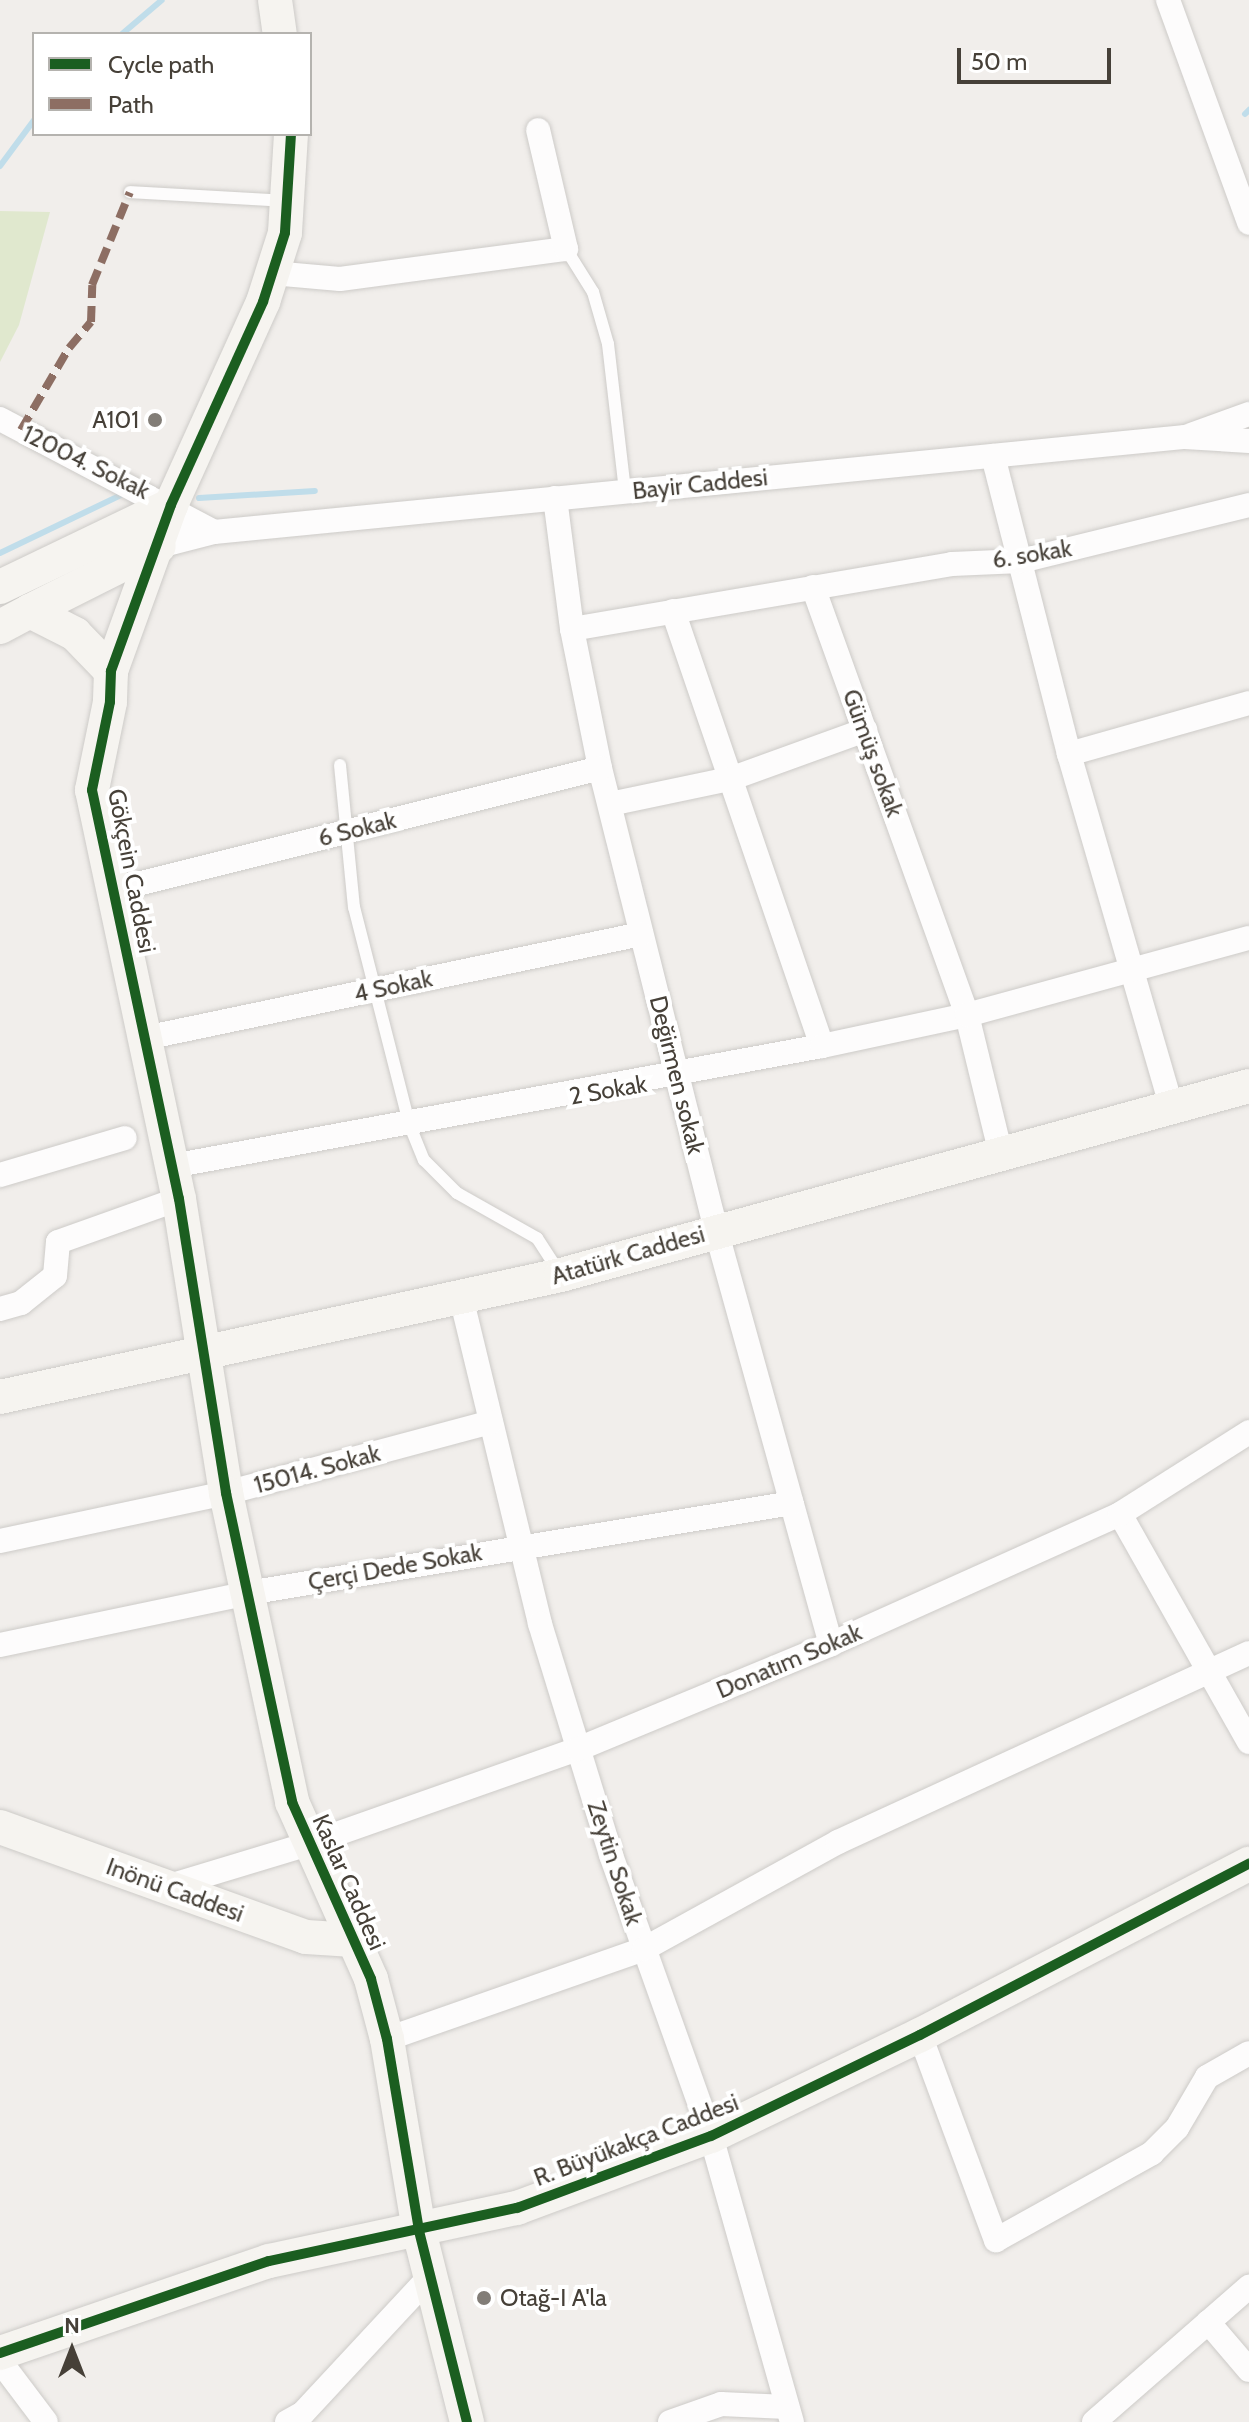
<!DOCTYPE html>
<meta charset="utf-8">
<style>
body{margin:0}
#map{position:relative;width:1249px;height:2422px;overflow:hidden;background:#f1eeeb;font-family:Cabin,sans-serif}
div>[style]{position:absolute}
[style*='--x']{left:calc(var(--x)*1px);top:calc(var(--y)*1px);width:calc(var(--w)*1px);rotate:calc(var(--a)*1deg)}
.green>*{inset:0;background:#e0e8ce}
.stream>*{height:6px;margin:-3px;padding:0 3px;transform-origin:3px;border-radius:3px;background:#c0ddea}
.roads{filter:drop-shadow(0 0 2px #cdcbc8) drop-shadow(0 0 2px #cdcbc8)}
.lane>*{height:12px;margin:-6px;padding:0 6px;transform-origin:6px;border-radius:6px;background:#fdfcfc}
.street>*{height:24px;margin:-12px;padding:0 12px;transform-origin:12px;border-radius:12px;background:#fdfcfc}
.secondary>*{height:34px;margin:-17px;padding:0 17px;transform-origin:17px;border-radius:17px;background:#f6f4f0}
.quiet>*{height:8px;margin-top:-4px;transform-origin:0;background:repeating-linear-gradient(90deg,#8d6e63 0 16px,transparent 0 24px)}
.cycleway>*{height:10px;margin:-5px;padding:0 5px;transform-origin:5px;border-radius:5px;background:#1b5e20}
.dots>*{width:22px;height:22px;translate:-50% -50%;box-sizing:border-box;border:4px solid #fff;border-radius:50%}
span{translate:-50% -50%;white-space:nowrap;text-align:center;line-height:1.15;-webkit-text-stroke:8px #fff;paint-order:stroke}
.poi-label{font-size:24px;color:#464038}
.right{translate:-100% -50%;text-align:right}
.left{translate:0 -50%;text-align:left}
.street-label{font-size:24px;color:#464038}
.legend{position:absolute;left:32px;top:32px;width:280px;height:104px;box-sizing:border-box;background:#fff;border:2px solid #b5b3af;margin:0;padding:10px 14px;list-style:none;font-size:24px;color:#464038}
.legend li{display:flex;align-items:center;gap:16px;height:40px}
.legend b{width:40px;border:2px solid #b5b3af}
.north{position:absolute;left:32px;top:2310px;width:80px;height:80px;-webkit-text-stroke:6px #fff;paint-order:stroke;rotate:0deg;font-size:22px;font-weight:700;line-height:32px;text-align:center;color:#464038}
.north::after{content:'';display:block;margin:auto;width:28px;height:36px;background:#464038;clip-path:polygon(50% 0,100% 100%,50% 72%,0 100%)}
.scale{position:absolute;left:957px;top:48px;width:154px;height:36px;box-sizing:border-box;border:4px solid #464038;border-top:0;padding-left:10px;font-size:24px;line-height:28px;white-space:nowrap;color:#464038;-webkit-text-stroke:6px #fff;paint-order:stroke}
</style>
<div id="map">
<div class="green">
<i style="clip-path:polygon(0 211px,50px 212px,19px 325px,0 362px)"></i>
</div>
<div class="stream">
<i style="--x:122;--y:34;--w:52;--a:-40.4"></i>
<i style="--x:1245;--y:114;--w:6;--a:-45"></i>
<i style="--x:0;--y:166;--w:57;--a:-53.5"></i>
<i style="--x:199;--y:498;--w:116;--a:-3.5"></i>
<i style="--x:0;--y:553;--w:134;--a:-25.6"></i>
</div>
<div class="roads">
<div class="lane">
<i style="--x:130;--y:192;--w:156;--a:3.3"></i>
<i style="--x:566;--y:249;--w:51;--a:57.9"></i>
<i style="--x:593;--y:292;--w:54;--a:73.9"></i>
<i style="--x:608;--y:344;--w:149;--a:83.4"></i>
<i style="--x:340;--y:765;--w:143;--a:84.4"></i>
<i style="--x:354;--y:907;--w:226;--a:75.7"></i>
<i style="--x:410;--y:1126;--w:37;--a:68"></i>
<i style="--x:424;--y:1160;--w:47;--a:45"></i>
<i style="--x:457;--y:1193;--w:92;--a:29.4"></i>
<i style="--x:537;--y:1238;--w:40;--a:57.1"></i>
</div>
<div class="street">
<i style="--x:1168;--y:0;--w:237;--a:70"></i>
<i style="--x:272;--y:273;--w:68;--a:5"></i>
<i style="--x:340;--y:279;--w:228;--a:-7.6"></i>
<i style="--x:566;--y:249;--w:122;--a:-103.2"></i>
<i style="--x:0;--y:419;--w:242;--a:27.8"></i>
<i style="--x:1191;--y:435;--w:62;--a:-19.9"></i>
<i style="--x:993;--y:456;--w:308;--a:75.7"></i>
<i style="--x:1069;--y:754;--w:366;--a:73.8"></i>
<i style="--x:555;--y:498;--w:132;--a:82.6"></i>
<i style="--x:572;--y:629;--w:142;--a:78.6"></i>
<i style="--x:600;--y:768;--w:476;--a:75.9"></i>
<i style="--x:716;--y:1230;--w:430;--a:74.5"></i>
<i style="--x:159;--y:546;--w:57;--a:-14.3"></i>
<i style="--x:214;--y:532;--w:976;--a:-5.59"></i>
<i style="--x:1185;--y:437;--w:64;--a:3.6"></i>
<i style="--x:813;--y:587;--w:455;--a:70.2"></i>
<i style="--x:967;--y:1015;--w:143;--a:76.3"></i>
<i style="--x:673;--y:611;--w:460;--a:71.1"></i>
<i style="--x:572;--y:629;--w:386;--a:-9.7"></i>
<i style="--x:952;--y:564;--w:69;--a:-2.5"></i>
<i style="--x:1021;--y:561;--w:235;--a:-13.8"></i>
<i style="--x:1069;--y:754;--w:187;--a:-15.8"></i>
<i style="--x:610;--y:804;--w:123;--a:-11.8"></i>
<i style="--x:730;--y:779;--w:144;--a:-19.9"></i>
<i style="--x:114;--y:890;--w:501;--a:-14.09"></i>
<i style="--x:145;--y:1038;--w:507;--a:-11.84"></i>
<i style="--x:172;--y:1166;--w:661;--a:-10.46"></i>
<i style="--x:822;--y:1046;--w:148;--a:-12.1"></i>
<i style="--x:967;--y:1015;--w:292;--a:-15.3"></i>
<i style="--x:0;--y:1175;--w:130;--a:-16.5"></i>
<i style="--x:461;--y:1297;--w:336;--a:76.4"></i>
<i style="--x:540;--y:1624;--w:242;--a:72.9"></i>
<i style="--x:611;--y:1855;--w:298;--a:70.4"></i>
<i style="--x:711;--y:2136;--w:297;--a:74.2"></i>
<i style="--x:0;--y:1309;--w:22;--a:-16"></i>
<i style="--x:21;--y:1303;--w:43;--a:-38.5"></i>
<i style="--x:55;--y:1276;--w:34;--a:-85"></i>
<i style="--x:58;--y:1242;--w:128;--a:-19.6"></i>
<i style="--x:1120;--y:1514;--w:262;--a:60.5"></i>
<i style="--x:0;--y:1541;--w:231;--a:-12"></i>
<i style="--x:226;--y:1493;--w:274;--a:-15"></i>
<i style="--x:0;--y:1645;--w:253;--a:-11.8"></i>
<i style="--x:248;--y:1593;--w:551;--a:-9.39"></i>
<i style="--x:166;--y:1887;--w:148;--a:-16.8"></i>
<i style="--x:308;--y:1844;--w:286;--a:-19.4"></i>
<i style="--x:578;--y:1749;--w:274;--a:-22.5"></i>
<i style="--x:831;--y:1644;--w:317;--a:-24.2"></i>
<i style="--x:1120;--y:1514;--w:153;--a:-32.4"></i>
<i style="--x:920;--y:2035;--w:219;--a:69.7"></i>
<i style="--x:996;--y:2240;--w:179;--a:-29.1"></i>
<i style="--x:1152;--y:2153;--w:35;--a:-45"></i>
<i style="--x:1177;--y:2128;--w:59;--a:-59.5"></i>
<i style="--x:1207;--y:2077;--w:48;--a:-29.7"></i>
<i style="--x:387;--y:2039;--w:272;--a:-19.3"></i>
<i style="--x:644;--y:1949;--w:222;--a:-28.9"></i>
<i style="--x:838;--y:1842;--w:452;--a:-24.7"></i>
<i style="--x:1208;--y:2322;--w:63;--a:49.5"></i>
<i style="--x:0;--y:2361;--w:76;--a:53"></i>
<i style="--x:287;--y:2422;--w:18;--a:-29"></i>
<i style="--x:303;--y:2413;--w:190;--a:-47.1"></i>
<i style="--x:670;--y:2422;--w:54;--a:-19.4"></i>
<i style="--x:721;--y:2404;--w:66;--a:2.6"></i>
<i style="--x:1094;--y:2422;--w:206;--a:-41.1"></i>
</div>
<div class="secondary">
<i style="--x:275;--y:0;--w:34;--a:82"></i>
<i style="--x:291;--y:134;--w:99;--a:93.5"></i>
<i style="--x:285;--y:233;--w:72;--a:107.7"></i>
<i style="--x:263;--y:302;--w:223;--a:114.4"></i>
<i style="--x:171;--y:505;--w:177;--a:109.9"></i>
<i style="--x:111;--y:671;--w:31;--a:92"></i>
<i style="--x:110;--y:702;--w:90;--a:101.6"></i>
<i style="--x:92;--y:790;--w:418;--a:78"></i>
<i style="--x:179;--y:1199;--w:298;--a:80.9"></i>
<i style="--x:226;--y:1493;--w:316;--a:77.9"></i>
<i style="--x:292;--y:1802;--w:194;--a:65.9"></i>
<i style="--x:371;--y:1979;--w:62;--a:75.1"></i>
<i style="--x:387;--y:2039;--w:195;--a:80.5"></i>
<i style="--x:419;--y:2231;--w:197;--a:75.9"></i>
<i style="--x:0;--y:587;--w:190;--a:-25.6"></i>
<i style="--x:30;--y:611;--w:144;--a:-26.7"></i>
<i style="--x:0;--y:627;--w:34;--a:-28"></i>
<i style="--x:30;--y:611;--w:51;--a:27.1"></i>
<i style="--x:75;--y:634;--w:52;--a:45.8"></i>
<i style="--x:0;--y:1397;--w:574;--a:-12.27"></i>
<i style="--x:561;--y:1275;--w:713;--a:-15.36"></i>
<i style="--x:0;--y:1827;--w:325;--a:19.8"></i>
<i style="--x:306;--y:1937;--w:47;--a:3.7"></i>
<i style="--x:0;--y:2353;--w:284;--a:-18.9"></i>
<i style="--x:269;--y:2261;--w:254;--a:-12.1"></i>
<i style="--x:517;--y:2208;--w:207;--a:-20.4"></i>
<i style="--x:711;--y:2136;--w:232;--a:-25.8"></i>
<i style="--x:920;--y:2035;--w:371;--a:-27.5"></i>
</div>
</div>
<div class="quiet">
<i style="--x:21;--y:430;--w:95;--a:-59.7"></i>
<i style="--x:69;--y:348;--w:34;--a:-50"></i>
<i style="--x:91;--y:322;--w:37;--a:-88"></i>
<i style="--x:92;--y:285;--w:100;--a:-67.8"></i>
</div>
<div class="cycleway">
<i style="--x:291;--y:134;--w:99;--a:93.5"></i>
<i style="--x:285;--y:233;--w:72;--a:107.7"></i>
<i style="--x:263;--y:302;--w:223;--a:114.4"></i>
<i style="--x:171;--y:505;--w:177;--a:109.9"></i>
<i style="--x:111;--y:671;--w:31;--a:92"></i>
<i style="--x:110;--y:702;--w:90;--a:101.6"></i>
<i style="--x:92;--y:790;--w:418;--a:78"></i>
<i style="--x:179;--y:1199;--w:298;--a:80.9"></i>
<i style="--x:226;--y:1493;--w:316;--a:77.9"></i>
<i style="--x:292;--y:1802;--w:194;--a:65.9"></i>
<i style="--x:371;--y:1979;--w:62;--a:75.1"></i>
<i style="--x:387;--y:2039;--w:195;--a:80.5"></i>
<i style="--x:419;--y:2231;--w:197;--a:75.9"></i>
<i style="--x:0;--y:2353;--w:284;--a:-18.9"></i>
<i style="--x:269;--y:2261;--w:254;--a:-12.1"></i>
<i style="--x:517;--y:2208;--w:207;--a:-20.4"></i>
<i style="--x:711;--y:2136;--w:232;--a:-25.8"></i>
<i style="--x:920;--y:2035;--w:371;--a:-27.5"></i>
</div>
<div class="dots">
<i style="left:155px;top:420px;background:#827d77"></i>
<i style="left:484px;top:2298px;background:#827d77"></i>
</div>
<div class="poi-label">
<span class="right" style="left:139px;top:420px">A101</span>
<span class="left" style="left:500px;top:2298px">Otağ-I A'la</span>
</div>
<div class="street-label">
<span style="left:86px;top:462px;rotate:26deg">12004. Sokak</span>
<span style="left:700px;top:484px;rotate:-6deg">Bayir Caddesi</span>
<span style="left:1032px;top:554px;rotate:-9deg">6. sokak</span>
<span style="left:873px;top:753px;rotate:70deg">Gümüş sokak</span>
<span style="left:357px;top:829px;rotate:-14deg">6 Sokak</span>
<span style="left:132px;top:871px;rotate:79deg">Gökçein Caddesi</span>
<span style="left:393px;top:986px;rotate:-12deg">4 Sokak</span>
<span style="left:677px;top:1075px;rotate:76deg">Değirmen sokak</span>
<span style="left:608px;top:1090px;rotate:-10deg">2 Sokak</span>
<span style="left:628px;top:1255px;rotate:-16deg">Atatürk Caddesi</span>
<span style="left:317px;top:1469px;rotate:-15deg">15014. Sokak</span>
<span style="left:395px;top:1567px;rotate:-10deg">Çerçi Dede Sokak</span>
<span style="left:789px;top:1661px;rotate:-23deg">Donatım Sokak</span>
<span style="left:615px;top:1863px;rotate:72deg">Zeytin Sokak</span>
<span style="left:349px;top:1882px;rotate:66deg">Kaslar Caddesi</span>
<span style="left:175px;top:1890px;rotate:20deg">Inönü Caddesi</span>
<span style="left:636px;top:2140px;rotate:-21deg">R. Büyükakça Caddesi</span>
</div>
<ul class="legend">
<li><b style="height:10px;background:#1b5e20"></b>Cycle path</li>
<li><b style="height:10px;background:#8d6e63"></b>Path</li>
</ul>
<div class="north">N</div>
<div class="scale">50 m</div>
</div>
